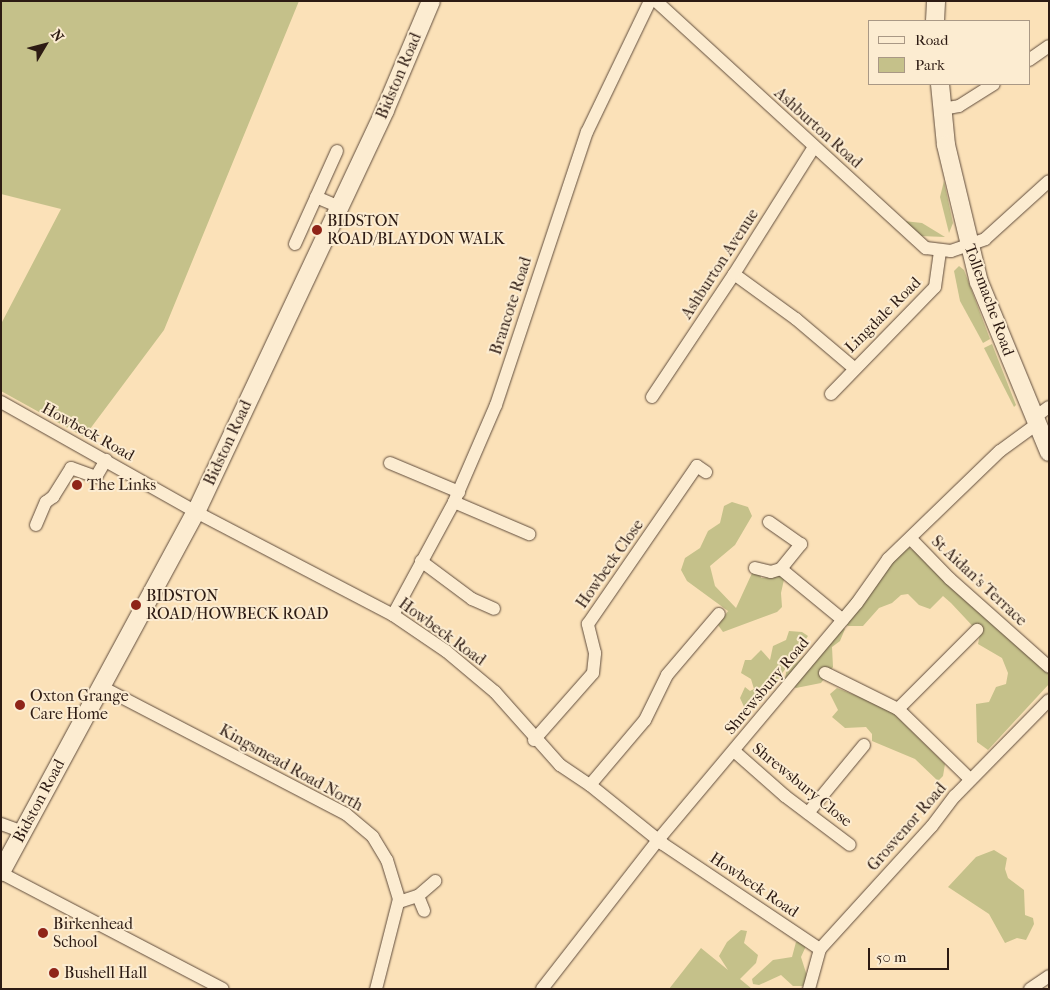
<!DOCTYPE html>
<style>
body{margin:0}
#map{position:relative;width:1050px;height:990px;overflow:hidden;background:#fbe1b8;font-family:"IM FELL French Canon",serif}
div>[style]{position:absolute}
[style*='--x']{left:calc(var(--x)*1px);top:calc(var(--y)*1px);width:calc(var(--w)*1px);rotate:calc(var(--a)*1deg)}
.green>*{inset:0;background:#c5c18a}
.roads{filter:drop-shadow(0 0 1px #604c3c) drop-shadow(0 0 1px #604c3c)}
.street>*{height:12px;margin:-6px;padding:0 6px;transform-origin:6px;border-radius:6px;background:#fcecd1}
.secondary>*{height:18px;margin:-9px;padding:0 9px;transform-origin:9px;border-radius:9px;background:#fcecd1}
.dots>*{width:14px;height:14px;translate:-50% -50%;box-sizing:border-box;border:2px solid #fcecd1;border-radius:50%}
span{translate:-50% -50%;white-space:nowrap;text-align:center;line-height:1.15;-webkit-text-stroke:4px #fcecd1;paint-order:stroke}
.street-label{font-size:16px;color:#2d1b13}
.poi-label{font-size:16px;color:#2d1b13}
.left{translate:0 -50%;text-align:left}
.frame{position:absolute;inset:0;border:2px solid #2d1b13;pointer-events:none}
.legend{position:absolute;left:868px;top:20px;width:162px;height:65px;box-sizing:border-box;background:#fcecd1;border:1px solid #a99885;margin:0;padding:6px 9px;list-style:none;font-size:15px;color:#2d1b13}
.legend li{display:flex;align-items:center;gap:10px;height:25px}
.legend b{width:25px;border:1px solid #a99885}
.north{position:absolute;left:20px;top:20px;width:50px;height:50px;-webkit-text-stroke:4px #fcecd1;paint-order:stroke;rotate:53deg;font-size:14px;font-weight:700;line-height:20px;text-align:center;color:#2d1b13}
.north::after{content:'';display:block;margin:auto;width:18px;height:22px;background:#2d1b13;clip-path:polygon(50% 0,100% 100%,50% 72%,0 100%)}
.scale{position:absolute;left:868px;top:948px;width:81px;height:22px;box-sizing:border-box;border:2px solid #2d1b13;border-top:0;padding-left:6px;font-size:15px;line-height:18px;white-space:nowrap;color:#2d1b13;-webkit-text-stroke:4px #fcecd1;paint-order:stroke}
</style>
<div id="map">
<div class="green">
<i style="clip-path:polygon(1px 1px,299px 1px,164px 330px,84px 437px,1px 391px,1px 324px,61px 209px,1px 194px)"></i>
<i style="clip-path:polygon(944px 181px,953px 223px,949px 233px,940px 197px)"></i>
<i style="clip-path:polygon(904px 221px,922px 223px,945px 237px,920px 236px)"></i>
<i style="clip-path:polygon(959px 266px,964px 270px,990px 339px,983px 343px,960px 301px,954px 271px)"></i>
<i style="clip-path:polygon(992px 344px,1016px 405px,1014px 407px,984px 348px)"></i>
<i style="clip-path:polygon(732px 502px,748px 507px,752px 516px,735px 545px,710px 566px,715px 586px,736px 608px,753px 571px,760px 571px,761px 578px,785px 575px,781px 593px,782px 607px,777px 612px,723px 632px,718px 625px,728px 611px,687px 581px,681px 570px,685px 558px,700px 548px,708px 531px,720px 523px,724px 506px)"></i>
<i style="clip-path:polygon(909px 548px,924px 556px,1049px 672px,1049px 684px,988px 750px,977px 742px,976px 704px,989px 702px,996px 687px,1006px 684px,1008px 673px,1002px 658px,978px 644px,980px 634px,951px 603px,943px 596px,930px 609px,919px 605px,908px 594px,901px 595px,892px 603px,879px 608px,863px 626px,848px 626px,839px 614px,893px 550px)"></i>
<i style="clip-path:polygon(836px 620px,845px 629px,840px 641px,832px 647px,833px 667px,821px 683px,796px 688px,785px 681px,786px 672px,814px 647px)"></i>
<i style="clip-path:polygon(789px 631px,802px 632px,808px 636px,770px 691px,760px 694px,752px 710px,745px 709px,740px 698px,745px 687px,750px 691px,754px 689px,751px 679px,741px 673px,745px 660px,751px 660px,761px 650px,770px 660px,773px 646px,786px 640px)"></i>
<i style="clip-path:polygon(837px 688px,888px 708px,945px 764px,943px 776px,938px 781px,915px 759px,872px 741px,872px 734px,866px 727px,845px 728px,832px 717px,838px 710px,830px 694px)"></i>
<i style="clip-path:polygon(994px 850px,1007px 858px,1005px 869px,1008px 878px,1024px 890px,1025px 915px,1033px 918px,1034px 924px,1026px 940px,1017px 938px,1005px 943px,989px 914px,948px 887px,976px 857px)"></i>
<i style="clip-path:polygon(741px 930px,747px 931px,744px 943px,758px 955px,756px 963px,740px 979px,752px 989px,669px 989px,701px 948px,728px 970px,719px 956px,727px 942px)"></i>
<i style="clip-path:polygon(796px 942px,803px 942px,806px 946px,801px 957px,807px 976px,803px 986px,793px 986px,781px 975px,759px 985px,753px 984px,752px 979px,773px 960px,792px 957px)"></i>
</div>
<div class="roads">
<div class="street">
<i style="--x:656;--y:1;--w:366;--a:42.5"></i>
<i style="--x:926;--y:248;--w:25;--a:7"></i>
<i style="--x:951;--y:251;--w:36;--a:-19"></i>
<i style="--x:985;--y:239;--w:86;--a:-42.2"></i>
<i style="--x:1029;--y:60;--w:24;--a:-35"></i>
<i style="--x:942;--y:109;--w:17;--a:-10"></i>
<i style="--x:959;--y:106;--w:41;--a:-32.2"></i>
<i style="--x:316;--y:197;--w:25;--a:23"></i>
<i style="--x:295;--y:244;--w:102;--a:-65.7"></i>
<i style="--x:734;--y:274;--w:77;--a:36"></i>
<i style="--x:796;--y:319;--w:76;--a:40.2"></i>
<i style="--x:831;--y:394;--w:149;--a:-45.8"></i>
<i style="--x:935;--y:287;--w:36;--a:-82"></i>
<i style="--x:652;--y:397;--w:148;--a:-56.3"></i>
<i style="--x:734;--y:274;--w:150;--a:-57.8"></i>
<i style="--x:1;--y:402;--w:224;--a:29.4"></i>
<i style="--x:196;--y:512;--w:222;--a:27.6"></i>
<i style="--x:393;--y:615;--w:64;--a:34.2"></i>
<i style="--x:446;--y:651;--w:64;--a:39.9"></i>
<i style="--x:495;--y:692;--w:98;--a:48.3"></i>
<i style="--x:560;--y:765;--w:36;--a:34"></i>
<i style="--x:590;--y:785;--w:94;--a:38.9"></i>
<i style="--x:663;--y:844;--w:189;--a:33.8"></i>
<i style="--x:1035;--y:417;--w:17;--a:-36"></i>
<i style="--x:390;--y:463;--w:75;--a:22.8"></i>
<i style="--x:454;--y:502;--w:82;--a:23.1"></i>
<i style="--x:769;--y:522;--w:39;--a:35"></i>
<i style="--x:801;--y:544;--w:32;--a:129"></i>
<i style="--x:781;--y:569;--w:80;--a:39.4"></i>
<i style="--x:36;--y:525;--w:25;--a:-67"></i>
<i style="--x:46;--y:502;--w:9;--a:-36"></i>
<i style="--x:53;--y:497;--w:34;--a:-58"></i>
<i style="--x:71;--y:468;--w:27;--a:20"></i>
<i style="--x:96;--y:477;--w:20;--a:-60"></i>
<i style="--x:911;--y:539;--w:56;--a:45.7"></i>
<i style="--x:950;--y:579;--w:132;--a:41.6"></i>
<i style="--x:421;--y:561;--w:64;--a:36.7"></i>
<i style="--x:472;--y:599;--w:24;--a:24"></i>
<i style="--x:755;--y:568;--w:16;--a:14"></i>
<i style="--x:771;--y:572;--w:10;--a:-17"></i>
<i style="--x:393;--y:615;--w:128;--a:-61.6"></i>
<i style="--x:454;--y:502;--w:106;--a:-66.6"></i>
<i style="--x:496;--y:405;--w:288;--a:-71.6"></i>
<i style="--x:587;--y:132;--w:145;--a:-64.3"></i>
<i style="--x:825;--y:673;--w:81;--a:26.3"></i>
<i style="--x:898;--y:709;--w:100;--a:44.2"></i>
<i style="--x:100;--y:686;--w:277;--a:27.5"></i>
<i style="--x:346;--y:814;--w:35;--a:40"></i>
<i style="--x:373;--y:837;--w:27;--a:59"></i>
<i style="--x:387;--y:860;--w:41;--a:72.9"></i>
<i style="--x:399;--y:899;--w:93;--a:104.3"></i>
<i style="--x:898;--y:709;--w:112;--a:-45"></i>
<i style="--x:534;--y:740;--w:89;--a:-48.6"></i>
<i style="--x:593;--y:673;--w:20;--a:-84"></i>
<i style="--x:595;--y:653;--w:30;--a:-104"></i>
<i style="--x:588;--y:624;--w:192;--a:-55.4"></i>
<i style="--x:697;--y:466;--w:11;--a:34"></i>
<i style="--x:734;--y:751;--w:68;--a:41.4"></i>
<i style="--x:785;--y:796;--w:81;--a:37"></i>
<i style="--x:590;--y:785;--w:85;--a:-49.8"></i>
<i style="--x:645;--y:720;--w:50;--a:-63.9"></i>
<i style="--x:667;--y:675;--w:80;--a:-49.6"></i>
<i style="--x:808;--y:813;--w:88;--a:-50.5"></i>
<i style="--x:1;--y:824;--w:23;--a:20"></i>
<i style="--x:1;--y:873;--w:250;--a:27.6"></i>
<i style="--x:418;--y:896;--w:16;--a:68"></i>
<i style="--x:399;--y:902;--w:20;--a:-18"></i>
<i style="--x:418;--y:896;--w:23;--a:-41"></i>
<i style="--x:542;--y:989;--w:189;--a:-52.1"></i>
<i style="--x:658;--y:840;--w:309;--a:-50"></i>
<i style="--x:857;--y:603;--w:54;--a:-54.8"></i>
<i style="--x:888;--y:559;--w:156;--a:-44"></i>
<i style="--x:1000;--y:451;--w:46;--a:-36.1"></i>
<i style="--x:809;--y:989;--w:41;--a:-74.6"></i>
<i style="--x:820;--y:949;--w:166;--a:-47.7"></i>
<i style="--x:932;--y:826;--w:38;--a:-53"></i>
<i style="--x:955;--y:796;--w:134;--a:-45.6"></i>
<i style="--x:1030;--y:989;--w:23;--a:-34"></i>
</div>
<div class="secondary">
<i style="--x:935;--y:21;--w:20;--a:-87"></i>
<i style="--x:940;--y:84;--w:61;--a:84.4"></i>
<i style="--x:946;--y:145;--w:141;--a:76.5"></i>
<i style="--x:979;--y:282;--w:184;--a:67.6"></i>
<i style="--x:1;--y:872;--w:409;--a:-61.6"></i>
<i style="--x:196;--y:512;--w:444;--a:-64.8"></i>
<i style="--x:385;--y:110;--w:118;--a:-67.1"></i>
</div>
</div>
<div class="dots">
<i style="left:317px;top:230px;background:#8f2418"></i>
<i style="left:77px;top:485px;background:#8f2418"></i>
<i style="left:136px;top:605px;background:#8f2418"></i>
<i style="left:20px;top:705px;background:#8f2418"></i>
<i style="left:43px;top:933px;background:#8f2418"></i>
<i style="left:54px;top:973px;background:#8f2418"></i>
</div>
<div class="street-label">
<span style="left:399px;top:76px;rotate:-67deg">Bidston Road</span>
<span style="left:818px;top:128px;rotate:42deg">Ashburton Road</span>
<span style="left:720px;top:264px;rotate:-57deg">Ashburton Avenue</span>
<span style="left:989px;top:300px;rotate:70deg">Tollemache Road</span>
<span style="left:511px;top:306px;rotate:-72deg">Brancote Road</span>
<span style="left:883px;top:315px;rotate:-45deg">Lingdale Road</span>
<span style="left:88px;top:432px;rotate:29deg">Howbeck Road</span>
<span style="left:228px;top:443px;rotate:-65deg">Bidston Road</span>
<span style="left:610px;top:564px;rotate:-55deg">Howbeck Close</span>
<span style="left:979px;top:581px;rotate:43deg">St Aidan's Terrace</span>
<span style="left:442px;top:632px;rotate:36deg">Howbeck Road</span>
<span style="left:767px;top:686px;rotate:-50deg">Shrewsbury Road</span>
<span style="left:291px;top:768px;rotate:29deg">Kingsmead Road North</span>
<span style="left:802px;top:785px;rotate:39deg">Shrewsbury Close</span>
<span style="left:39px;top:801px;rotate:-62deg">Bidston Road</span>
<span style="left:907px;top:827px;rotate:-49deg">Grosvenor Road</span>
<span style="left:754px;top:885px;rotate:34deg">Howbeck Road</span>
</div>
<div class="poi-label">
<span class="left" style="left:327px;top:230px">BIDSTON<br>ROAD/BLAYDON WALK</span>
<span class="left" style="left:87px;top:485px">The Links</span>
<span class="left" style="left:146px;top:605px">BIDSTON<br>ROAD/HOWBECK ROAD</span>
<span class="left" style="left:30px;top:705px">Oxton Grange<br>Care Home</span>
<span class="left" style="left:53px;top:933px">Birkenhead<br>School</span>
<span class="left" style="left:64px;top:973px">Bushell Hall</span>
</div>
<div class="frame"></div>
<ul class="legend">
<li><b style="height:6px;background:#fcecd1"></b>Road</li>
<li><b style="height:14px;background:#c5c18a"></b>Park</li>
</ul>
<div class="north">N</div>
<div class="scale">50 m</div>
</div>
